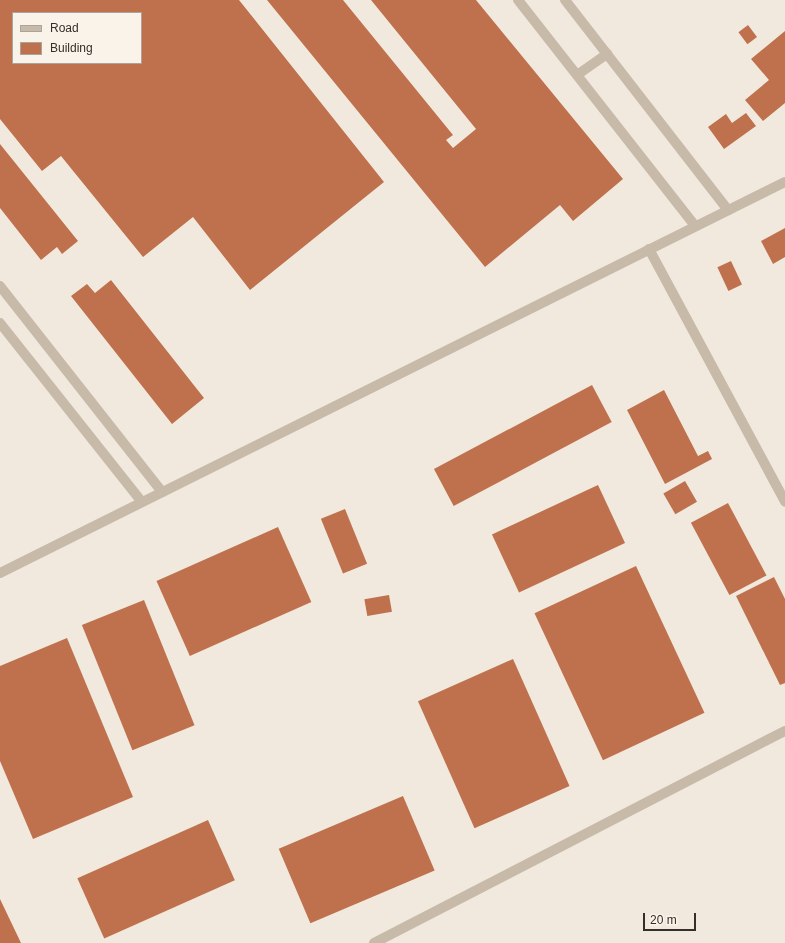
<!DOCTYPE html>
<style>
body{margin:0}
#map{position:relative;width:785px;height:943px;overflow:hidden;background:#f1e9dd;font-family:Arial,sans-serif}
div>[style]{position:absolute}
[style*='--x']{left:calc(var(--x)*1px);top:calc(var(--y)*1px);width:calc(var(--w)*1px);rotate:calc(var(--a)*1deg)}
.building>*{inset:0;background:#bf714d;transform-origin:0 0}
.street>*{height:10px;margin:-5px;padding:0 5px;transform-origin:5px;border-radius:5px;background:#c8baa9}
span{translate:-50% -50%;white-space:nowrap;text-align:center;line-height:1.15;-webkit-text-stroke:3.5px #f9f3e9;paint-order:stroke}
.legend{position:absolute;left:12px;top:12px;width:130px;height:52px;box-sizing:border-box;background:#f9f3e9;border:1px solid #aba49c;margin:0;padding:5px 7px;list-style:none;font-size:12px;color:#362e29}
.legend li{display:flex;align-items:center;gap:8px;height:20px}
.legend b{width:20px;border:1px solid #aba49c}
.scale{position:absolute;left:643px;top:913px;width:53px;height:18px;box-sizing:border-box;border:2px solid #362e29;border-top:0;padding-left:5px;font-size:12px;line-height:14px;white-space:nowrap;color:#362e29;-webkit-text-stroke:3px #f9f3e9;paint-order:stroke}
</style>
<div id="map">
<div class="building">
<i style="clip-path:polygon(evenodd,0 0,239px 0,384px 182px,250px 290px,193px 217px,143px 257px,61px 156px,42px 171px,0 119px,0 0,13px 13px,141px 13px,141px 63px,13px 63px,13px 13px)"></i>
<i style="clip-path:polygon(267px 0,343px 0,453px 135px,446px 140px,453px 148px,476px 129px,371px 0,476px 0,623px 179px,573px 221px,560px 205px,485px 267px)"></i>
<i style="left:748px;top:25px;width:15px;height:12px;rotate:53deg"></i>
<i style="clip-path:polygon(785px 31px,785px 103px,763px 121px,745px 100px,769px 80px,751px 59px)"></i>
<i style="clip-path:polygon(746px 113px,756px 126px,724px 149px,708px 127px,726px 114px,732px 123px)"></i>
<i style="clip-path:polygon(0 144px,78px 241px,62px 254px,57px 247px,41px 260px,0 208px)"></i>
<i style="clip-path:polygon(785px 228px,785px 257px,773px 264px,761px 241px)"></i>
<i style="left:731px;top:261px;width:26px;height:15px;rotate:65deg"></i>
<i style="clip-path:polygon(111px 280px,204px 398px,172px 424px,71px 296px,87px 284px,95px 293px)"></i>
<i style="left:592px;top:385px;width:42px;height:179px;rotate:62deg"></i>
<i style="clip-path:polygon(664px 390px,698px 456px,708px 451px,712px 459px,665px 484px,627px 410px)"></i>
<i style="left:685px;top:481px;width:24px;height:25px;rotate:60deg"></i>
<i style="left:598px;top:485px;width:64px;height:117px;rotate:65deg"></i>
<i style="left:728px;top:503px;width:82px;height:42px;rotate:62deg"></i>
<i style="left:345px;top:509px;width:59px;height:26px;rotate:68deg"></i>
<i style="left:278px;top:527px;width:82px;height:133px;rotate:66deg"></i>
<i style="left:636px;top:566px;width:162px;height:112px;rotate:65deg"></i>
<i style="clip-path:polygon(774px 577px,785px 599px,785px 683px,780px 685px,736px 596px)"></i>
<i style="left:389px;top:595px;width:17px;height:25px;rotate:80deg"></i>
<i style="left:144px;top:600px;width:135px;height:67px;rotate:68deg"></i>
<i style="clip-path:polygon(67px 638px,133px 797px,33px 839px,0 761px,0 666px)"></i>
<i style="left:513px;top:659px;width:139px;height:104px;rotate:66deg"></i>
<i style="left:403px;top:796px;width:81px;height:135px;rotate:67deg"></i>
<i style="left:208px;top:820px;width:66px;height:143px;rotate:66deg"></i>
<i style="clip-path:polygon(0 899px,21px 943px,0 943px)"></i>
</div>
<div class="street">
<i style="--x:518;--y:0;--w:287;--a:51.9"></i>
<i style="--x:565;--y:0;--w:266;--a:52.2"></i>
<i style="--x:577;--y:75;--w:37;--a:-35"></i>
<i style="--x:649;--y:249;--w:287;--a:61.7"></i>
<i style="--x:0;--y:286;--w:262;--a:51.8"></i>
<i style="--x:0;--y:323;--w:228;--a:51.6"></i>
<i style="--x:0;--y:573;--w:877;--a:-26.48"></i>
<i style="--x:374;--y:943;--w:462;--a:-27.3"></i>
</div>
<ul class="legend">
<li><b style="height:5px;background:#c8baa9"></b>Road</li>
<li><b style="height:11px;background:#bf714d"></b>Building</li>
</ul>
<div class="scale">20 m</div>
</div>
